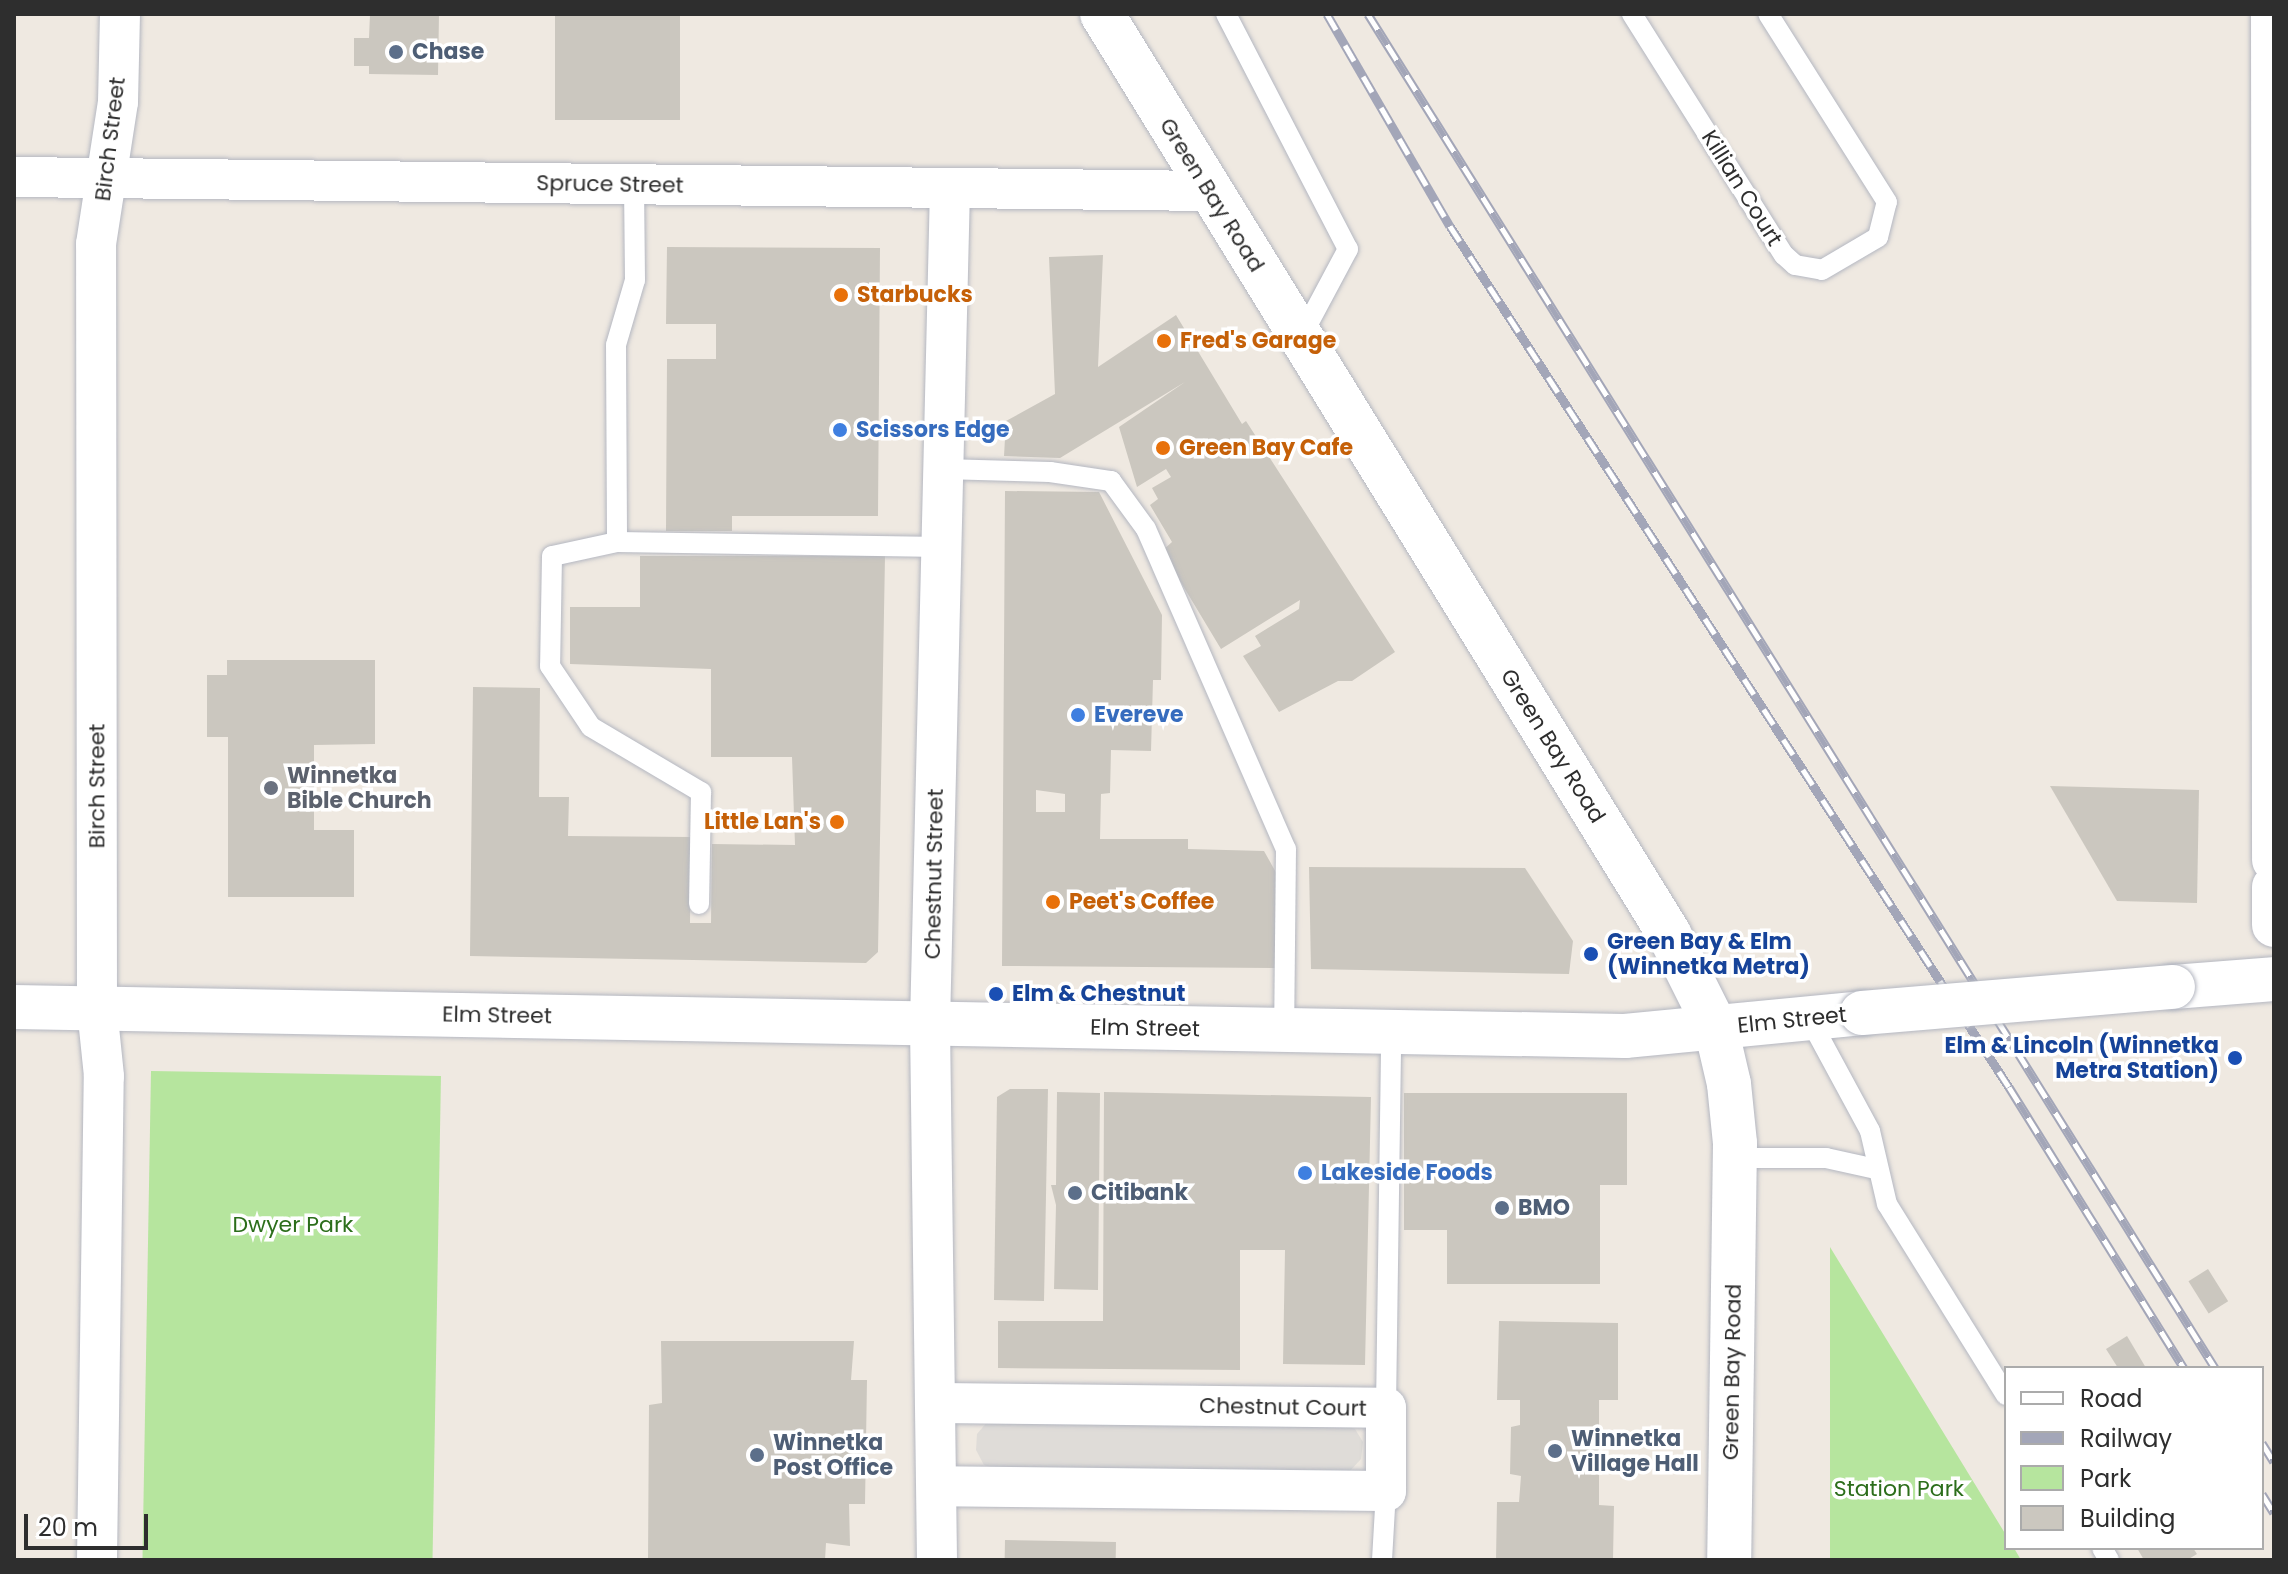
<!DOCTYPE html>
<style>
body{margin:0}
#map{position:relative;width:2288px;height:1574px;overflow:hidden;background:#efe9e1;font-family:Poppins,sans-serif}
div>[style]{position:absolute}
[style*='--x']{left:calc(var(--x)*1px);top:calc(var(--y)*1px);width:calc(var(--w)*1px);rotate:calc(var(--a)*1deg)}
.green>*{inset:0;background:#b6e59e;transform-origin:0 0}
.plaza>*{inset:0;background:#dfdcd8}
.building>*{inset:0;background:#cbc7bf;transform-origin:0 0}
.roads{filter:drop-shadow(0 0 2px #b4b7c1) drop-shadow(0 0 2px #b4b7c1)}
.service>*{height:20px;margin:-10px;padding:0 10px;transform-origin:10px;border-radius:10px;background:#fff}
.minor>*{height:40px;margin:-20px;padding:0 20px;transform-origin:20px;border-radius:20px;background:#fff}
.tertiary>*{height:44px;margin:-22px;padding:0 22px;transform-origin:22px;border-radius:22px;background:#fff}
.secondary>*{height:44px;margin:-22px;padding:0 22px;transform-origin:22px;border-radius:22px;background:#fff}
.rail>*{height:9px;margin-top:-4.5px;transform-origin:0;background:repeating-linear-gradient(90deg,#fff 0 18px,#a3a6b8 0 36px);box-sizing:border-box;border-block:2px solid #a3a6b8}
.bridges{filter:drop-shadow(0 0 2px #b4b7c1) drop-shadow(0 0 2px #b4b7c1)}
.tertiary-bridge>*{height:44px;margin:-22px;padding:0 22px;transform-origin:22px;border-radius:22px;background:#fff}
.dots>*{width:22px;height:22px;translate:-50% -50%;box-sizing:border-box;border:4px solid #fff;border-radius:50%}
span{translate:-50% -50%;white-space:nowrap;text-align:center;line-height:1.15;-webkit-text-stroke:7px #fff;paint-order:stroke}
.service-label{font-size:22px;color:#4e5e75;font-weight:700}
.left{translate:0 -50%;text-align:left}
.street-label{font-size:22px;color:#2e2e2e}
.food-label{font-size:22px;color:#c56008;font-weight:700}
.right{translate:-100% -50%;text-align:right}
.shop-label{font-size:22px;color:#366cbe;font-weight:700}
.worship-label{font-size:22px;color:#5b616d;font-weight:700}
.transit-label{font-size:22px;color:#164399;font-weight:700}
.park-label{font-size:22px;color:#2c6e1b}
.frame{position:absolute;inset:0;border:16px solid #2e2e2e;pointer-events:none}
.legend{position:absolute;left:2004px;top:1366px;width:260px;height:184px;box-sizing:border-box;background:#fff;border:2px solid #ababab;margin:0;padding:10px 14px;list-style:none;font-size:24px;color:#2e2e2e}
.legend li{display:flex;align-items:center;gap:16px;height:40px}
.legend b{width:40px;border:2px solid #ababab}
.scale{position:absolute;left:24px;top:1514px;width:124px;height:36px;box-sizing:border-box;border:4px solid #2e2e2e;border-top:0;padding-left:10px;font-size:24px;line-height:28px;white-space:nowrap;color:#2e2e2e;-webkit-text-stroke:6px #fff;paint-order:stroke}
</style>
<div id="map">
<div class="green">
<i style="left:151px;top:1071px;width:290px;height:489px;rotate:1deg"></i>
<i style="clip-path:polygon(1830px 1247px,2006px 1535px,2006px 1548px,2014px 1548px,2021px 1560px,1830px 1560px)"></i>
</div>
<div class="plaza">
<i style="clip-path:polygon(988px 1421px,1339px 1423px,1355px 1429px,1363px 1442px,1361px 1459px,1350px 1471px,1000px 1471px,984px 1465px,976px 1450px,977px 1434px)"></i>
</div>
<div class="building">
<i style="clip-path:polygon(370px 14px,439px 14px,438px 75px,369px 74px,369px 66px,354px 66px,354px 38px,369px 38px)"></i>
<i style="left:555px;top:14px;width:125px;height:106px"></i>
<i style="clip-path:polygon(667px 247px,880px 248px,878px 516px,732px 516px,732px 531px,666px 531px,667px 359px,716px 359px,716px 324px,666px 324px)"></i>
<i style="clip-path:polygon(1103px 255px,1098px 367px,1176px 315px,1242px 424px,1246px 421px,1395px 652px,1352px 681px,1338px 681px,1279px 712px,1243px 656px,1261px 646px,1255px 636px,1299px 609px,1300px 600px,1221px 649px,1162px 551px,1172px 542px,1150px 505px,1158px 499px,1152px 488px,1171px 477px,1166px 469px,1137px 487px,1119px 427px,1185px 382px,1060px 458px,1004px 456px,1006px 421px,1055px 394px,1049px 257px)"></i>
<i style="clip-path:polygon(evenodd,1005px 491px,1099px 492px,1162px 615px,1161px 680px,1153px 680px,1151px 751px,1111px 750px,1110px 793px,1101px 794px,1100px 839px,1188px 839px,1188px 849px,1264px 851px,1278px 876px,1275px 968px,1002px 966px,1005px 491px,1036px 790px,1065px 794px,1065px 812px,1036px 812px,1036px 790px)"></i>
<i style="clip-path:polygon(640px 556px,885px 556px,878px 952px,866px 963px,470px 956px,473px 687px,540px 688px,539px 797px,569px 797px,568px 836px,691px 837px,690px 923px,711px 923px,712px 844px,795px 845px,792px 757px,711px 757px,711px 669px,570px 664px,570px 607px,640px 607px)"></i>
<i style="clip-path:polygon(227px 660px,375px 660px,375px 744px,314px 745px,314px 830px,354px 830px,354px 897px,228px 897px,228px 737px,207px 737px,207px 675px,227px 675px)"></i>
<i style="clip-path:polygon(2050px 786px,2199px 790px,2197px 903px,2117px 901px)"></i>
<i style="clip-path:polygon(1309px 867px,1525px 868px,1573px 941px,1569px 974px,1311px 969px)"></i>
<i style="clip-path:polygon(1010px 1089px,1048px 1089px,1044px 1301px,994px 1300px,997px 1097px)"></i>
<i style="clip-path:polygon(1057px 1092px,1100px 1093px,1098px 1290px,1054px 1289px,1056px 1205px,1051px 1185px,1056px 1185px)"></i>
<i style="clip-path:polygon(1104px 1092px,1371px 1097px,1365px 1365px,1283px 1364px,1285px 1250px,1240px 1250px,1240px 1370px,998px 1368px,998px 1321px,1103px 1321px)"></i>
<i style="clip-path:polygon(1404px 1093px,1627px 1093px,1627px 1185px,1600px 1185px,1600px 1284px,1447px 1284px,1447px 1230px,1404px 1230px)"></i>
<i style="left:2208px;top:1269px;width:38px;height:23px;rotate:58deg"></i>
<i style="clip-path:polygon(1499px 1321px,1618px 1323px,1618px 1400px,1599px 1400px,1599px 1505px,1614px 1506px,1613px 1560px,1496px 1560px,1497px 1502px,1519px 1502px,1521px 1476px,1510px 1474px,1511px 1427px,1520px 1425px,1520px 1400px,1497px 1400px)"></i>
<i style="clip-path:polygon(2127px 1336px,2146px 1368px,2118px 1368px,2106px 1349px)"></i>
<i style="clip-path:polygon(661px 1341px,854px 1341px,851px 1380px,867px 1380px,865px 1504px,849px 1504px,850px 1546px,826px 1543px,825px 1560px,648px 1560px,649px 1405px,662px 1403px)"></i>
<i style="left:1005px;top:1540px;width:111px;height:20px;rotate:1deg"></i>
<i style="clip-path:polygon(2137px 1548px,2193px 1548px,2197px 1554px,2187px 1560px,2144px 1560px)"></i>
</div>
<div class="roads">
<div class="service">
<i style="--x:1226;--y:14;--w:265;--a:62.6"></i>
<i style="--x:1348;--y:249;--w:100;--a:118.1"></i>
<i style="--x:1632;--y:14;--w:285;--a:57.8"></i>
<i style="--x:1784;--y:255;--w:15;--a:42"></i>
<i style="--x:1795;--y:265;--w:27;--a:10"></i>
<i style="--x:1822;--y:270;--w:65;--a:-30.5"></i>
<i style="--x:1878;--y:237;--w:36;--a:-76"></i>
<i style="--x:1887;--y:202;--w:222;--a:-122.3"></i>
<i style="--x:634;--y:184;--w:96;--a:89.4"></i>
<i style="--x:635;--y:280;--w:68;--a:106.3"></i>
<i style="--x:616;--y:345;--w:197;--a:89.7"></i>
<i style="--x:617;--y:542;--w:325;--a:0.9"></i>
<i style="--x:943;--y:469;--w:107;--a:1.6"></i>
<i style="--x:1050;--y:472;--w:62;--a:8.4"></i>
<i style="--x:1111;--y:481;--w:59;--a:53.9"></i>
<i style="--x:1146;--y:529;--w:349;--a:66.4"></i>
<i style="--x:1286;--y:849;--w:182;--a:90.6"></i>
<i style="--x:617;--y:542;--w:66;--a:167.8"></i>
<i style="--x:552;--y:556;--w:110;--a:91"></i>
<i style="--x:550;--y:666;--w:73;--a:56.1"></i>
<i style="--x:591;--y:727;--w:128;--a:30.6"></i>
<i style="--x:701;--y:792;--w:112;--a:91"></i>
<i style="--x:1810;--y:1020;--w:126;--a:61.6"></i>
<i style="--x:1870;--y:1131;--w:75;--a:76.9"></i>
<i style="--x:1887;--y:1204;--w:225;--a:58.1"></i>
<i style="--x:1735;--y:1158;--w:91;--a:0"></i>
<i style="--x:1826;--y:1158;--w:51;--a:12.4"></i>
<i style="--x:1386;--y:1408;--w:376;--a:-89.2"></i>
<i style="--x:2102;--y:1548;--w:14;--a:60"></i>
<i style="--x:1382;--y:1560;--w:69;--a:-86.7"></i>
</div>
<div class="minor">
<i style="--x:14;--y:177;--w:1192;--a:0.67"></i>
<i style="--x:936;--y:1403;--w:450;--a:0.6"></i>
<i style="--x:1386;--y:1408;--w:83;--a:90"></i>
<i style="--x:1386;--y:1491;--w:448;--a:-179.4"></i>
<i style="--x:97;--y:1560;--w:484;--a:-89.2"></i>
<i style="--x:104;--y:1076;--w:68;--a:-95.9"></i>
<i style="--x:97;--y:1008;--w:764;--a:-90.07"></i>
<i style="--x:96;--y:244;--w:144;--a:-81.2"></i>
<i style="--x:118;--y:102;--w:88;--a:-88.7"></i>
<i style="--x:937;--y:1560;--w:536;--a:-90.75"></i>
<i style="--x:930;--y:1024;--w:836;--a:-88.63"></i>
</div>
<div class="tertiary">
<i style="--x:2273;--y:14;--w:846;--a:89.93"></i>
<i style="--x:2274;--y:887;--w:38;--a:90"></i>
<i style="--x:2173;--y:987;--w:101;--a:-4.5"></i>
<i style="--x:14;--y:1007;--w:1611;--a:1.03"></i>
<i style="--x:1625;--y:1036;--w:238;--a:-5.5"></i>
</div>
<div class="secondary">
<i style="--x:1102;--y:14;--w:1081;--a:58.35"></i>
<i style="--x:1669;--y:934;--w:105;--a:63.4"></i>
<i style="--x:1716;--y:1028;--w:57;--a:76.9"></i>
<i style="--x:1729;--y:1084;--w:59;--a:84.2"></i>
<i style="--x:1735;--y:1143;--w:417;--a:90.8"></i>
</div>
</div>
<div class="rail">
<i style="--x:1327;--y:14;--w:245;--a:59.9"></i>
<i style="--x:1450;--y:226;--w:1027;--a:57.01"></i>
<i style="--x:2009;--y:1087;--w:331;--a:58.1"></i>
<i style="--x:1368;--y:14;--w:1597;--a:57.97"></i>
<i style="--x:2262;--y:1443;--w:22;--a:58"></i>
<i style="--x:2262;--y:1494;--w:22;--a:58"></i>
</div>
<div class="bridges">
<div class="tertiary-bridge">
<i style="--x:1862;--y:1013;--w:312;--a:-4.8"></i>
</div>
</div>
<div class="dots">
<i style="left:396px;top:52px;background:#5c6f8a"></i>
<i style="left:841px;top:295px;background:#e8710a"></i>
<i style="left:1164px;top:341px;background:#e8710a"></i>
<i style="left:840px;top:430px;background:#3f7fe0"></i>
<i style="left:1163px;top:448px;background:#e8710a"></i>
<i style="left:1078px;top:715px;background:#3f7fe0"></i>
<i style="left:271px;top:788px;background:#6b7280"></i>
<i style="left:837px;top:822px;background:#e8710a"></i>
<i style="left:1053px;top:902px;background:#e8710a"></i>
<i style="left:1591px;top:954px;background:#1a4fb4"></i>
<i style="left:996px;top:994px;background:#1a4fb4"></i>
<i style="left:2235px;top:1058px;background:#1a4fb4"></i>
<i style="left:1305px;top:1173px;background:#3f7fe0"></i>
<i style="left:1075px;top:1193px;background:#5c6f8a"></i>
<i style="left:1502px;top:1208px;background:#5c6f8a"></i>
<i style="left:1555px;top:1451px;background:#5c6f8a"></i>
<i style="left:757px;top:1455px;background:#5c6f8a"></i>
</div>
<div class="service-label">
<span class="left" style="left:412px;top:52px">Chase</span>
<span class="left" style="left:1091px;top:1193px">Citibank</span>
<span class="left" style="left:1518px;top:1208px">BMO</span>
<span class="left" style="left:1571px;top:1451px">Winnetka<br>Village Hall</span>
<span class="left" style="left:773px;top:1455px">Winnetka<br>Post Office</span>
</div>
<div class="street-label">
<span style="left:110px;top:139px;rotate:-83deg">Birch Street</span>
<span style="left:610px;top:184px;rotate:1deg">Spruce Street</span>
<span style="left:1742px;top:188px;rotate:58deg">Killian Court</span>
<span style="left:1212px;top:195px;rotate:58deg">Green Bay Road</span>
<span style="left:1553px;top:746px;rotate:58deg">Green Bay Road</span>
<span style="left:97px;top:786px;rotate:-90deg">Birch Street</span>
<span style="left:934px;top:874px;rotate:-89deg">Chestnut Street</span>
<span style="left:497px;top:1015px;rotate:1deg">Elm Street</span>
<span style="left:1792px;top:1020px;rotate:-6deg">Elm Street</span>
<span style="left:1145px;top:1028px;rotate:1deg">Elm Street</span>
<span style="left:1732px;top:1372px;rotate:-89deg">Green Bay Road</span>
<span style="left:1283px;top:1407px;rotate:1deg">Chestnut Court</span>
</div>
<div class="food-label">
<span class="left" style="left:857px;top:295px">Starbucks</span>
<span class="left" style="left:1180px;top:341px">Fred's Garage</span>
<span class="left" style="left:1179px;top:448px">Green Bay Cafe</span>
<span class="right" style="left:821px;top:822px">Little Lan's</span>
<span class="left" style="left:1069px;top:902px">Peet's Coffee</span>
</div>
<div class="shop-label">
<span class="left" style="left:856px;top:430px">Scissors Edge</span>
<span class="left" style="left:1094px;top:715px">Evereve</span>
<span class="left" style="left:1321px;top:1173px">Lakeside Foods</span>
</div>
<div class="worship-label">
<span class="left" style="left:287px;top:788px">Winnetka<br>Bible Church</span>
</div>
<div class="transit-label">
<span class="left" style="left:1607px;top:954px">Green Bay &amp; Elm<br>(Winnetka Metra)</span>
<span class="left" style="left:1012px;top:994px">Elm &amp; Chestnut</span>
<span class="right" style="left:2219px;top:1058px">Elm &amp; Lincoln (Winnetka<br>Metra Station)</span>
</div>
<div class="park-label">
<span style="left:293px;top:1225px">Dwyer Park</span>
<span style="left:1899px;top:1489px">Station Park</span>
</div>
<div class="frame"></div>
<ul class="legend">
<li><b style="height:10px;background:#fff"></b>Road</li>
<li><b style="height:10px;background:#a3a6b8"></b>Railway</li>
<li><b style="height:22px;background:#b6e59e"></b>Park</li>
<li><b style="height:22px;background:#cbc7bf"></b>Building</li>
</ul>
<div class="scale">20 m</div>
</div>
